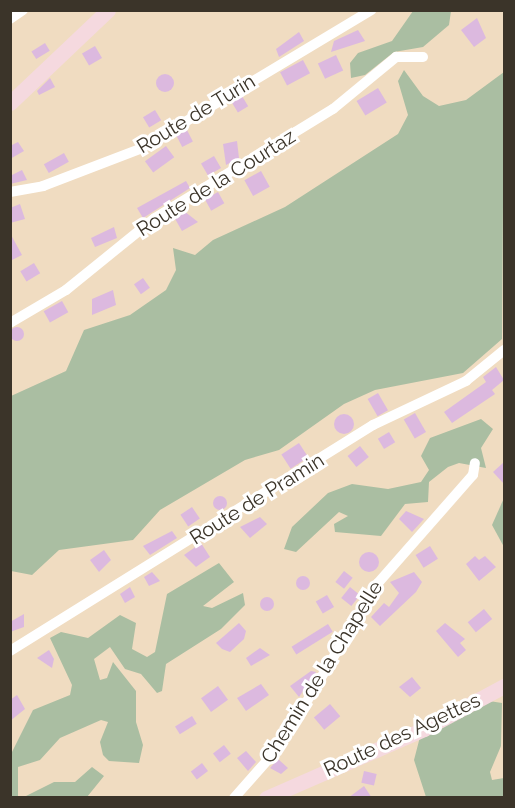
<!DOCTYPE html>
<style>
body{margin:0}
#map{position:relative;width:515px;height:808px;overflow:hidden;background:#f0dcc1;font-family:Raleway,sans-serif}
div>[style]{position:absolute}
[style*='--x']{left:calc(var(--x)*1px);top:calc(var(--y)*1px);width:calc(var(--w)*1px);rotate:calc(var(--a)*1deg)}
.green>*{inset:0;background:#aabea2}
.building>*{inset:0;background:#dcb9df;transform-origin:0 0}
.round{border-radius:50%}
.street>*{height:10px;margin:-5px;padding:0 5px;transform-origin:5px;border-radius:5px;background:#fff}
.secondary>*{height:15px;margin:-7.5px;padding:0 7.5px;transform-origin:7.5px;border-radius:7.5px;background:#f5d9df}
span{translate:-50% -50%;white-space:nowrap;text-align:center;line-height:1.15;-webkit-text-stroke:6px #fff;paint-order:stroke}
.street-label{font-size:20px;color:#3b3429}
.frame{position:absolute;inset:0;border:12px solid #3b3429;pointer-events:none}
</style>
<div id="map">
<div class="green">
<i style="clip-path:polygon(413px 11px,451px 11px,449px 25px,423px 47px,394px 52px,365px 75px,351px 78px,350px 63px,358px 53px,392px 41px)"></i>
<i style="clip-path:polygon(404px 70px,423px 96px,439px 106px,466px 100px,504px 72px,502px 339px,463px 373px,375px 390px,344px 404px,279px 450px,245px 460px,160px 510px,133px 540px,59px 550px,32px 575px,11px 571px,11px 396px,66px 371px,84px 330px,130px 315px,166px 290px,176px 270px,173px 248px,195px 255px,213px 240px,285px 207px,398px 134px,408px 115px,398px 81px)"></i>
<i style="clip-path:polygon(481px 419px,493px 429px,481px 448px,486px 468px,459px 463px,448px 467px,429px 482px,428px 502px,405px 504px,381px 536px,335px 532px,334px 524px,348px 516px,339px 512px,296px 552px,284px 549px,292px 527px,328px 493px,352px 484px,388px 489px,421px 482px,429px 470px,421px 456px,430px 438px)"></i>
<i style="clip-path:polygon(504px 498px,504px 547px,492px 525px)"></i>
<i style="clip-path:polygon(219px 563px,234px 582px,203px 606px,212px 608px,243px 593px,245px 605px,221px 629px,166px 664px,162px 691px,157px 693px,141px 674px,125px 669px,110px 647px,94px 659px,100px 680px,107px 678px,113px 662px,136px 691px,136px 722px,143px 745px,139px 763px,109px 761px,103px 755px,100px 742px,108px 722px,101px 720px,60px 738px,40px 760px,18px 767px,18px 797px,11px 797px,11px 754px,33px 710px,70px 695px,72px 685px,50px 638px,61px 632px,88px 638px,120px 615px,136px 623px,132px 649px,147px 657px,155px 652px,167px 594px)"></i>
<i style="clip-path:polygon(489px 701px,502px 703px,501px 746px,490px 772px,492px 780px,504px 778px,504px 797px,426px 797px,414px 760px,421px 733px)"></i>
<i style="clip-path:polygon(92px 767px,104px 776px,87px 797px,24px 797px,54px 782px,75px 782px)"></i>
</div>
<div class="building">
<i style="clip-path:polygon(477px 18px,486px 38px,474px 47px,461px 30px)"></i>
<i style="clip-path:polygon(358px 30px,365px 41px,331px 52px,334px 41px)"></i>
<i style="clip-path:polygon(299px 32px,304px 41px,279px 57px,276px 49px)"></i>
<i style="left:45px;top:43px;width:9px;height:16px;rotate:58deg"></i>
<i style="left:95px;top:46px;width:14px;height:15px;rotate:60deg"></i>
<i style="left:336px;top:55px;width:17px;height:20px;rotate:65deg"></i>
<i style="left:303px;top:60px;width:15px;height:26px;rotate:62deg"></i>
<i class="round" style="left:156px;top:74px;width:18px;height:18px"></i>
<i style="clip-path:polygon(50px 78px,55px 87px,39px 95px,37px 91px)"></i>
<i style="left:378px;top:88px;width:17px;height:25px;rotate:59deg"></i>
<i style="left:242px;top:96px;width:12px;height:12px;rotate:59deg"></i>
<i style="left:155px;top:110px;width:12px;height:14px;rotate:59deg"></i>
<i style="left:187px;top:130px;width:13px;height:12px;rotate:63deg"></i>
<i style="clip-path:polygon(237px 141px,239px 158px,226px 165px,223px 144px)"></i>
<i style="clip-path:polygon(18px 142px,24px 151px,10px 159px,10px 146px)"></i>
<i style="left:166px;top:146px;width:14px;height:26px;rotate:54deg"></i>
<i style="left:64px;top:153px;width:10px;height:23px;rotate:61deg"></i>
<i style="left:214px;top:156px;width:14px;height:15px;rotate:60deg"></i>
<i style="clip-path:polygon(22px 170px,27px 180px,10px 184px,10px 176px)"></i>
<i style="left:261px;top:171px;width:18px;height:19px;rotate:61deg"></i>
<i style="clip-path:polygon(186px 181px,190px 188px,143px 218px,137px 208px)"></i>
<i style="left:218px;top:192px;width:13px;height:15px;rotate:61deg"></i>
<i style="clip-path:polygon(20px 204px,25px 219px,10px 223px,10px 208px)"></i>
<i style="clip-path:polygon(184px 211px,198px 222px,182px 231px,174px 217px)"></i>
<i style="clip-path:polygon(114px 227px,117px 238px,95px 247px,91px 238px)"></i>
<i style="clip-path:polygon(10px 233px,22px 255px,10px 261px)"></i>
<i style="left:34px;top:263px;width:12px;height:16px;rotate:59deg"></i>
<i style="left:143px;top:278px;width:12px;height:11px;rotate:55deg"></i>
<i style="clip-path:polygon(113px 290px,116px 305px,92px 315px,92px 299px)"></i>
<i style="left:62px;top:301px;width:13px;height:21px;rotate:61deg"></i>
<i class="round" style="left:10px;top:327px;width:14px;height:14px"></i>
<i style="clip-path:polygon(496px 367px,504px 380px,492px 390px,495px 394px,452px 423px,444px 412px,486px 382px,483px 377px)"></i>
<i style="left:378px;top:393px;width:20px;height:12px;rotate:60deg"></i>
<i style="left:415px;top:413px;width:22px;height:13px;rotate:60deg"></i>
<i class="round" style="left:334px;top:414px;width:20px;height:20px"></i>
<i style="left:389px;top:432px;width:12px;height:13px;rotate:59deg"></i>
<i style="left:299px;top:443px;width:17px;height:21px;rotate:57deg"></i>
<i style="left:360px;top:446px;width:14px;height:16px;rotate:51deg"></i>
<i style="clip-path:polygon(504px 462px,504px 484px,493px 472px)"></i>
<i class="round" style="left:213px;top:496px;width:14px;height:14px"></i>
<i style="left:192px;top:507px;width:14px;height:14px;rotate:56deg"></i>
<i style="clip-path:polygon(406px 511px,424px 519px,412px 532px,399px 519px)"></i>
<i style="clip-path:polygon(260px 517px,267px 524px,250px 538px,240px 527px)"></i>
<i style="clip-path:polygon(172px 531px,177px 538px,150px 555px,143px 546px)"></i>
<i style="clip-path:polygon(201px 543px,210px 557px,196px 567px,184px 555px)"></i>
<i style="left:430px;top:546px;width:15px;height:17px;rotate:58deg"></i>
<i style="clip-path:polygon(104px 550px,111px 560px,99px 572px,90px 560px)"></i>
<i class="round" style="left:359px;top:552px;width:20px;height:20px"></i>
<i style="clip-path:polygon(475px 556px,479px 560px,485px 556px,496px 567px,479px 581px,466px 564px)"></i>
<i style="left:344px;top:571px;width:11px;height:14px;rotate:38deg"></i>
<i style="clip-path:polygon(152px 572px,160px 581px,149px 586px,144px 577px)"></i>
<i style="clip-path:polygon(414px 572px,422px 582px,416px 592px,380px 626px,371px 617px,384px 603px,389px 607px,399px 593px,390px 582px)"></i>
<i class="round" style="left:296px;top:576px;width:14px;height:14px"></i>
<i style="clip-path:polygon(130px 587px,135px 597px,125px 603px,120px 594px)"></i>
<i style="left:350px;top:587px;width:13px;height:14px;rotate:39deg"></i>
<i style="left:327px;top:595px;width:14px;height:13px;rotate:60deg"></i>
<i class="round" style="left:260px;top:597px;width:14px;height:14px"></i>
<i style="left:484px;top:609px;width:13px;height:21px;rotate:51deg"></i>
<i style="clip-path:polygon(24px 614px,24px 627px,10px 632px,10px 622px)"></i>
<i style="clip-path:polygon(239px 623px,246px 631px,244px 639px,230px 652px,222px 649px,216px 643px)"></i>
<i style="clip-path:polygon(445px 623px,465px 639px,460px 643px,466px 650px,458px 657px,436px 631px)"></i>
<i style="left:328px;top:624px;width:9px;height:43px;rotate:58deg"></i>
<i style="clip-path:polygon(260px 648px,270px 655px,251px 666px,246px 658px)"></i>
<i style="clip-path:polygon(49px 650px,54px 659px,52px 668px,37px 658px)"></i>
<i style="clip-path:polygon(311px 671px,316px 672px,299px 697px,290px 686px)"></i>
<i style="clip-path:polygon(412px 677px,421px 688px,410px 697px,399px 687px)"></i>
<i style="clip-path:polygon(261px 684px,269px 695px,246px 711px,237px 698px)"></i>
<i style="left:218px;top:686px;width:17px;height:21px;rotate:54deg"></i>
<i style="clip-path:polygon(17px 695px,25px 709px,10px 721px,10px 700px)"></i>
<i style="left:330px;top:704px;width:16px;height:21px;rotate:50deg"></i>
<i style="left:192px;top:716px;width:9px;height:20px;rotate:58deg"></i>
<i style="left:224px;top:745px;width:11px;height:14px;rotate:52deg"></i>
<i style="clip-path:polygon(246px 751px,256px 762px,248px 771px,237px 758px)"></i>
<i style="clip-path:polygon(278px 759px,288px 768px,281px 774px,270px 768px)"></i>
<i style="left:202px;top:763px;width:10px;height:14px;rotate:53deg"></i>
<i style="left:364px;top:771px;width:13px;height:12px;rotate:13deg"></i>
<i style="clip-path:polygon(364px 786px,372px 798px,348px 798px)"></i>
</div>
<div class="street">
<i style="--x:10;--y:19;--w:16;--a:-35"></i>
<i style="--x:10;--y:192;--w:34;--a:-10"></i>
<i style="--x:43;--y:186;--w:104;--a:-20.9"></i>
<i style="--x:140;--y:149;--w:270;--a:-31"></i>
<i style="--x:10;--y:323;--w:65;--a:-30.5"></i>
<i style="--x:66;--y:290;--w:114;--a:-39"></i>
<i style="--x:155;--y:218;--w:209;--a:-31.5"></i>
<i style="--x:333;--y:109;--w:82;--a:-39.5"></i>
<i style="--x:396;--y:57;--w:27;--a:0"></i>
<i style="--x:10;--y:651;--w:428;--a:-31.9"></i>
<i style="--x:373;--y:425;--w:103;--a:-25.3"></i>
<i style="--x:466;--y:381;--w:49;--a:-39.2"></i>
<i style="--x:234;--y:798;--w:69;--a:-48.5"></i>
<i style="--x:280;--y:746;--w:190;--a:-59"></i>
<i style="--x:378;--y:583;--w:144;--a:-48.7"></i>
<i style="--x:473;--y:475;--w:12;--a:-81"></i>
</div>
<div class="secondary">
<i style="--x:10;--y:103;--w:135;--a:-43.5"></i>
<i style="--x:266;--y:798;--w:172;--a:-23.6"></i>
<i style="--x:424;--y:729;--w:91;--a:-28.3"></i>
</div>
<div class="street-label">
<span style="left:196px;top:114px;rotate:-31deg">Route de Turin</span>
<span style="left:216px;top:183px;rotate:-32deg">Route de la Courtaz</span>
<span style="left:257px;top:499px;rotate:-32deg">Route de Pramin</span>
<span style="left:322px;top:672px;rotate:-58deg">Chemin de la Chapelle</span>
<span style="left:402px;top:735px;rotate:-25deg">Route des Agettes</span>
</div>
<div class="frame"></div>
</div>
